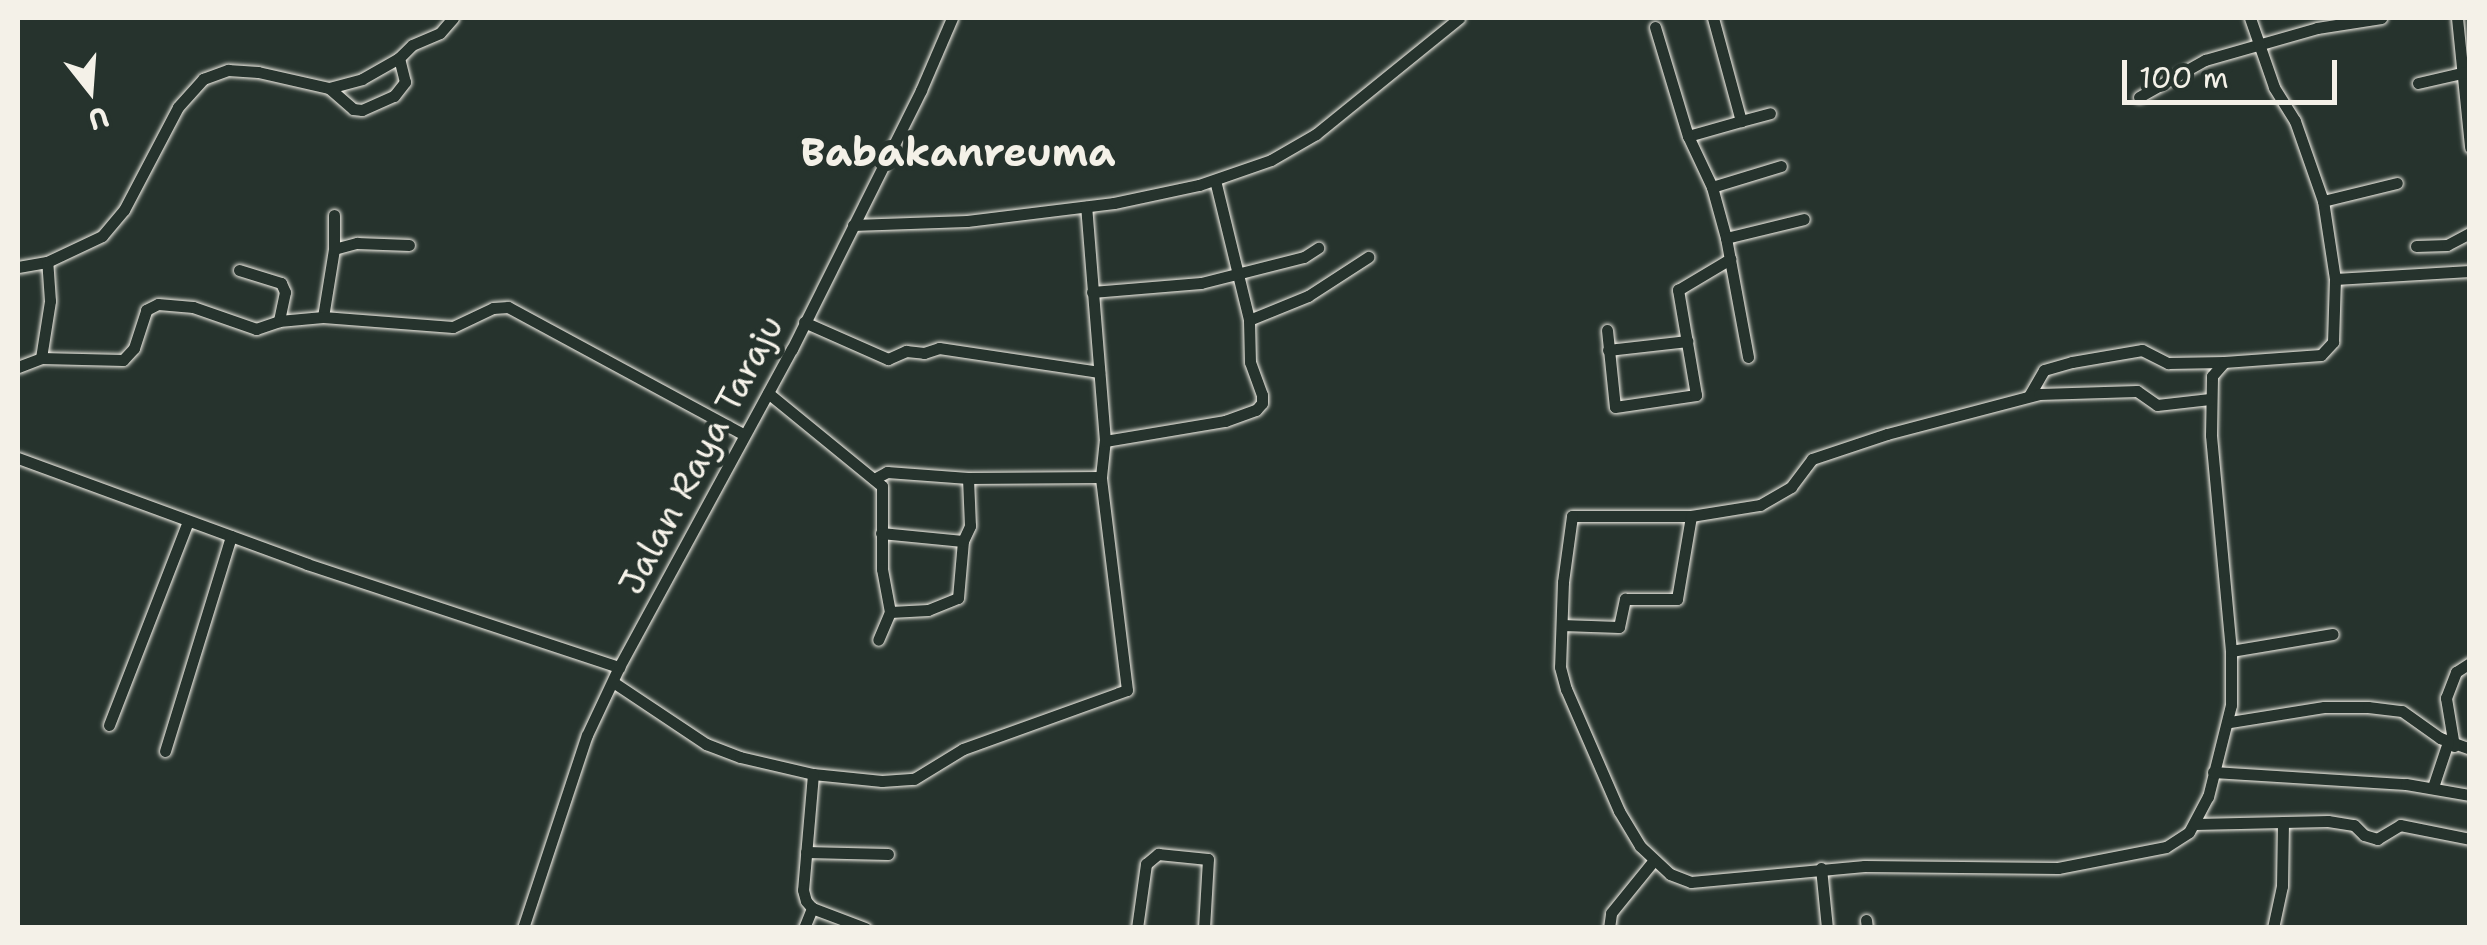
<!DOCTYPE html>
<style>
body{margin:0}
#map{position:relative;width:2487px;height:945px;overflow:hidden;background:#26332d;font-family:"Shantell Sans",sans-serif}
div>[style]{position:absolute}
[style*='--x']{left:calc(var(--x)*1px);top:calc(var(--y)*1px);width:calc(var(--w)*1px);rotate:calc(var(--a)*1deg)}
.roads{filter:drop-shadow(0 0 2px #f4f1e8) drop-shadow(0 0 2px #f4f1e8)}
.street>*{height:11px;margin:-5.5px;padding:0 5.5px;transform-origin:5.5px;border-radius:5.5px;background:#26332d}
span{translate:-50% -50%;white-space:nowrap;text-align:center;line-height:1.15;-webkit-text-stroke:10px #26332d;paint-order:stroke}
.street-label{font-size:35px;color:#f4f1e8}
.quarter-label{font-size:40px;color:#f4f1e8;font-weight:700}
.frame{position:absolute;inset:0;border:20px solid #f4f1e8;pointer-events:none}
.north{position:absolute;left:40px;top:40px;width:100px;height:100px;-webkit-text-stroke:8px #26332d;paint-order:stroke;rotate:163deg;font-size:28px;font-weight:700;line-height:40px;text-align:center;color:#f4f1e8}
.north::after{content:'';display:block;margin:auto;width:35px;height:45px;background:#f4f1e8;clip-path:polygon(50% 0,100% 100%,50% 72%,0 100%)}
.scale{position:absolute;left:2122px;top:60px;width:215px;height:45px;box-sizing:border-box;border:5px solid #f4f1e8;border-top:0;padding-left:12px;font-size:30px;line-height:35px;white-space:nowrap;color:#f4f1e8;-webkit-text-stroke:8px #26332d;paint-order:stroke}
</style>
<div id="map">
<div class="roads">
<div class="street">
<i style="--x:1713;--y:18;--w:107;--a:74.8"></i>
<i style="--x:1741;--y:121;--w:55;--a:164.2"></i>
<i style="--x:1688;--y:136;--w:56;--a:64.8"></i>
<i style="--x:1712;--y:187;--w:53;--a:74.6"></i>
<i style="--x:1726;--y:238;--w:121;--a:79.5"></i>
<i style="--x:2457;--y:18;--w:130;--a:84.2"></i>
<i style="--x:1655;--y:27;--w:114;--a:73.2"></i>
<i style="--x:2418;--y:83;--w:53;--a:-13"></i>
<i style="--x:329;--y:88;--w:34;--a:-15"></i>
<i style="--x:362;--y:79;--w:43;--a:-29.6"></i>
<i style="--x:2139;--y:97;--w:76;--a:-29.3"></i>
<i style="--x:2205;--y:60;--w:116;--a:-15.9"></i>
<i style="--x:2317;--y:28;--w:65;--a:-8.9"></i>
<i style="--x:1741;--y:121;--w:30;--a:-15"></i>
<i style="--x:1215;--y:180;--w:144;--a:76.3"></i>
<i style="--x:1249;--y:320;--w:64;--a:-22.1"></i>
<i style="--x:1308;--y:296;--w:72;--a:-33"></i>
<i style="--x:1712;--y:187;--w:72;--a:-16.9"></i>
<i style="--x:2323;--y:201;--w:76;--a:-13.7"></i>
<i style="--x:853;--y:225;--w:114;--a:-2"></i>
<i style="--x:967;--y:221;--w:148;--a:-7"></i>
<i style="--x:1114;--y:203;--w:87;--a:-12"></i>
<i style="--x:1199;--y:185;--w:76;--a:-19.1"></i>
<i style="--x:1271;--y:160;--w:52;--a:-30"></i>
<i style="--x:1316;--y:134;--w:184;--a:-39"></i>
<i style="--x:1726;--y:238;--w:80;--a:-13.7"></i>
<i style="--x:2416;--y:246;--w:31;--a:-2"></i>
<i style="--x:2447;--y:245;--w:26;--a:-28"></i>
<i style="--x:334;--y:249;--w:24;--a:-15"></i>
<i style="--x:357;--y:243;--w:52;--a:2.2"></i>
<i style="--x:18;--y:267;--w:29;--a:-10"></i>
<i style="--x:47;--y:262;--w:61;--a:-25.3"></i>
<i style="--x:102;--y:236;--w:34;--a:-50"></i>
<i style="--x:124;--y:210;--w:116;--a:-62.3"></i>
<i style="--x:178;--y:107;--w:38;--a:-48"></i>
<i style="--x:203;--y:79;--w:27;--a:-20"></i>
<i style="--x:228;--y:70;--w:30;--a:4"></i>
<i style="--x:258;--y:72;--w:73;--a:12.7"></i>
<i style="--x:329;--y:88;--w:32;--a:41"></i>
<i style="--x:353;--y:109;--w:9;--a:6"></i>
<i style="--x:362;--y:110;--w:35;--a:-24"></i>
<i style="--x:394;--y:96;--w:18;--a:-52"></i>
<i style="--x:405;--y:82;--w:25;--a:-104"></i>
<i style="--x:399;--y:58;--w:18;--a:-45"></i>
<i style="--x:412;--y:45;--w:30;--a:-23"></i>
<i style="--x:440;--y:33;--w:20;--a:-49"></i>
<i style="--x:239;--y:270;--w:44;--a:17.2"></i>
<i style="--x:281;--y:283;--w:10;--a:66"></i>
<i style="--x:285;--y:292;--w:30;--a:102"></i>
<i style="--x:2335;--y:279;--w:135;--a:-3.4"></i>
<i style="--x:1092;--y:292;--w:109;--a:-4.7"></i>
<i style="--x:1201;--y:283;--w:106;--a:-14.2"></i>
<i style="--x:1304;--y:257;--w:17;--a:-33"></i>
<i style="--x:323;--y:317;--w:69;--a:-80.8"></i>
<i style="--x:334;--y:249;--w:34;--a:-90"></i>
<i style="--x:804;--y:322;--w:92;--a:23.8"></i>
<i style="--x:888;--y:359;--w:20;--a:-24"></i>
<i style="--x:906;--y:351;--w:18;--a:6"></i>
<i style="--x:924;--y:353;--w:16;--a:-18"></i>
<i style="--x:939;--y:348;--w:162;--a:8.5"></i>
<i style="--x:1607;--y:330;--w:77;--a:84.1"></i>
<i style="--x:1615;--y:407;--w:82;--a:-8.4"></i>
<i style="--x:1696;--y:395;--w:107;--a:-99.7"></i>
<i style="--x:1678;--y:290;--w:61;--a:-30.8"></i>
<i style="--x:1608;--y:350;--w:80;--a:-6.5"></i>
<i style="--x:41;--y:358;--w:58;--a:-81"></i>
<i style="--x:50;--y:301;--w:39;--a:-94"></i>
<i style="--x:18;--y:367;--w:25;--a:-21"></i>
<i style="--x:41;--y:358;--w:82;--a:1.4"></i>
<i style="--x:123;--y:360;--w:16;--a:-47"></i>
<i style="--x:134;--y:348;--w:40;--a:-72"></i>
<i style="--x:146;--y:310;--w:13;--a:-27"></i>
<i style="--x:158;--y:304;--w:35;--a:5"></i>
<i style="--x:193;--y:307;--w:67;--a:19.2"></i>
<i style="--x:256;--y:329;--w:24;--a:-19"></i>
<i style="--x:279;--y:321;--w:44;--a:-5.2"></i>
<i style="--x:323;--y:317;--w:130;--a:4.4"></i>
<i style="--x:453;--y:327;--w:44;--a:-25.4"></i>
<i style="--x:493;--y:308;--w:15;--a:-4"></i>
<i style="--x:508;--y:307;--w:267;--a:28.4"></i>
<i style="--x:768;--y:393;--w:147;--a:39.2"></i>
<i style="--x:882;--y:486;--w:83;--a:90"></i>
<i style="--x:882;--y:569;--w:44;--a:79.5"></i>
<i style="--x:890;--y:612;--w:30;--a:113"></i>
<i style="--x:2029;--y:396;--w:30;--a:-60"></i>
<i style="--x:2044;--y:370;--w:29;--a:-16"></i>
<i style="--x:2072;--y:362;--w:71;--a:-9.7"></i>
<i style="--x:2142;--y:350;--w:29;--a:27"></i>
<i style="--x:2168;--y:363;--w:56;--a:-1"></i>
<i style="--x:1105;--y:441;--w:122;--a:-9.5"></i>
<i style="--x:1225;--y:421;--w:33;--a:-20"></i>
<i style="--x:1256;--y:410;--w:9;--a:-49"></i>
<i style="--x:1262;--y:403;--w:8;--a:-90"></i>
<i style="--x:1262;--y:395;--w:35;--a:-110"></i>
<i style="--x:1250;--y:362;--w:42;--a:-91.4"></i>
<i style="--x:18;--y:458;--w:308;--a:20.1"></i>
<i style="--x:307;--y:564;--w:329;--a:18.3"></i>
<i style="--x:874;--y:479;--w:15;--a:-28"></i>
<i style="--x:887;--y:472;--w:81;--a:4.2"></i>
<i style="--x:968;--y:478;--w:133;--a:-0.4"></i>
<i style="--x:1691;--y:516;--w:119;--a:180"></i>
<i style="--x:1572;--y:516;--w:67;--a:97.8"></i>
<i style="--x:1563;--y:582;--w:85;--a:92"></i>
<i style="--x:1560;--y:667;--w:23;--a:75"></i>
<i style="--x:1566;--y:689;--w:133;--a:66.5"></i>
<i style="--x:1619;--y:811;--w:41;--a:59"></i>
<i style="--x:1640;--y:846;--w:41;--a:43"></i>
<i style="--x:1670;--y:874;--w:22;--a:21"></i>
<i style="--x:1691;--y:882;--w:174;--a:-5.3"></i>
<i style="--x:1864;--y:866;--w:194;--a:0.6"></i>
<i style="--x:2058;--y:868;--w:110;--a:-11"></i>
<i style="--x:2166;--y:847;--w:27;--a:-33"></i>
<i style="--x:2189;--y:832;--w:40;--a:-62"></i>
<i style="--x:2208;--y:797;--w:95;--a:-76"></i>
<i style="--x:2231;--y:705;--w:54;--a:-90"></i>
<i style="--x:2231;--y:651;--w:217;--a:-95.3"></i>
<i style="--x:2211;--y:435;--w:59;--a:-89"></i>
<i style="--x:2212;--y:376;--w:18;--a:-49"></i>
<i style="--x:2224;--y:362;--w:97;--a:-4.1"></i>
<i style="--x:2321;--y:355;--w:18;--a:-47"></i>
<i style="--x:2333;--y:342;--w:63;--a:-88.2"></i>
<i style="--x:2335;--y:279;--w:79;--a:-98.7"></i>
<i style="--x:2323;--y:201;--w:85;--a:-109.3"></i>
<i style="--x:2295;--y:121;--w:40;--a:-122"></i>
<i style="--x:2274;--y:87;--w:73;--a:-109.2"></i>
<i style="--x:881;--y:533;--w:82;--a:5.6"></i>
<i style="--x:890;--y:612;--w:38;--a:-3"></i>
<i style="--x:928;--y:610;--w:32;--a:-22"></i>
<i style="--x:958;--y:598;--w:57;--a:-85"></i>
<i style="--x:963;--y:541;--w:17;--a:-65"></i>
<i style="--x:970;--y:526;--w:48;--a:-92.4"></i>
<i style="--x:1562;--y:625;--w:57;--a:2"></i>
<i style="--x:1619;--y:627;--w:29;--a:-78"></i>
<i style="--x:1625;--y:599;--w:52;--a:0"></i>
<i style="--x:1677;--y:599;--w:84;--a:-80.4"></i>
<i style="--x:1691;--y:516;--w:70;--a:-9.1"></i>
<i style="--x:1760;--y:505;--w:36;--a:-30"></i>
<i style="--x:1791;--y:487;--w:35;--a:-53"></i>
<i style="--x:1812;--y:459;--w:79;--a:-18.4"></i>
<i style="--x:1887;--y:434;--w:157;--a:-14.7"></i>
<i style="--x:2039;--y:394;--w:98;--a:-1.8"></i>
<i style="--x:2137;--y:391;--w:24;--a:35"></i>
<i style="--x:2157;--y:405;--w:53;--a:-6.5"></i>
<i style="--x:2231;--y:651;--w:103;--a:-9.5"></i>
<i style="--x:613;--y:682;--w:112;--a:33.7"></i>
<i style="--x:706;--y:744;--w:36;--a:21"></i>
<i style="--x:740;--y:757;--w:75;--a:13.1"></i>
<i style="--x:813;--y:774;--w:69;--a:5.8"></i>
<i style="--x:882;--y:781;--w:32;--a:-4"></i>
<i style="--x:914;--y:779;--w:57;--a:-31.5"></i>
<i style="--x:963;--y:749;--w:174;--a:-19.8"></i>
<i style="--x:1127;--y:690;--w:215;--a:-97"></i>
<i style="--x:1101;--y:477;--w:36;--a:-84"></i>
<i style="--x:1105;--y:441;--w:235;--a:-94.6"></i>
<i style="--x:2230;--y:722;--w:95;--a:-9.1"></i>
<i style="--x:2324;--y:707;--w:44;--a:0"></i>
<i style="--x:2368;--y:707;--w:34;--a:7"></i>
<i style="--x:2402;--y:711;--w:47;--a:35.4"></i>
<i style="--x:2440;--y:738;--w:32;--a:20"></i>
<i style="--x:109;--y:725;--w:219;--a:-68.8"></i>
<i style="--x:2454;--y:746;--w:49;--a:-99.5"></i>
<i style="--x:2446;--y:698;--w:28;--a:-69"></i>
<i style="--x:2456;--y:672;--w:17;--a:-33"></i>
<i style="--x:165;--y:751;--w:225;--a:-72.9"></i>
<i style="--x:2213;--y:772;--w:193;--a:3.6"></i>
<i style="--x:2406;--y:784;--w:65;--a:9.8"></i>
<i style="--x:813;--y:774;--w:116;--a:94.9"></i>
<i style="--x:803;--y:890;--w:11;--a:75"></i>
<i style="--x:806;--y:901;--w:9;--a:49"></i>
<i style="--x:812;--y:908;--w:57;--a:20.7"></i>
<i style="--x:2433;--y:787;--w:47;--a:-71.6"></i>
<i style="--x:2195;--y:824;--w:133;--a:-1.3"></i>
<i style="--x:2328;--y:821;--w:26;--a:9"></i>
<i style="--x:2354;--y:825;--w:14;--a:45"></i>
<i style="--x:2364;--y:835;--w:14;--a:17"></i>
<i style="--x:2377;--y:839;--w:27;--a:-31"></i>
<i style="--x:2400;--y:825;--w:71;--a:11.3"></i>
<i style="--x:806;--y:852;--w:82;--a:1.4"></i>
<i style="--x:1821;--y:868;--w:60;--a:84.3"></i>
<i style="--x:1866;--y:920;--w:8;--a:83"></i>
<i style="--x:523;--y:928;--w:203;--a:-71.7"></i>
<i style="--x:587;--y:735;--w:75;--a:-64.8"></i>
<i style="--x:619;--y:667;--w:362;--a:-61.5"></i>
<i style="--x:792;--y:349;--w:289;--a:-63.5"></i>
<i style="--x:921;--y:90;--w:78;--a:-66.7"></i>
<i style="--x:804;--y:928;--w:22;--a:-68"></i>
<i style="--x:1137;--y:928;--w:65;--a:-82"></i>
<i style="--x:1146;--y:864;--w:16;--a:-40"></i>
<i style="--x:1158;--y:854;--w:50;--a:5.7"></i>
<i style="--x:1208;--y:859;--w:69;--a:93.3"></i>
<i style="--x:1609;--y:928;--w:15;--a:-82"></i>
<i style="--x:1611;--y:913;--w:68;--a:-50.9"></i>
<i style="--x:2273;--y:928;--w:43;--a:-77.9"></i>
<i style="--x:2282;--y:886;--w:64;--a:-89.1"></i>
</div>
</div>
<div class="street-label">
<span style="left:701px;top:455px;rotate:-62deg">Jalan Raya Taraju</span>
</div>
<div class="quarter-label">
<span style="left:958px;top:152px">Babakanreuma</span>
</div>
<div class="frame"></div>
<div class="north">U</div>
<div class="scale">100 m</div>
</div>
